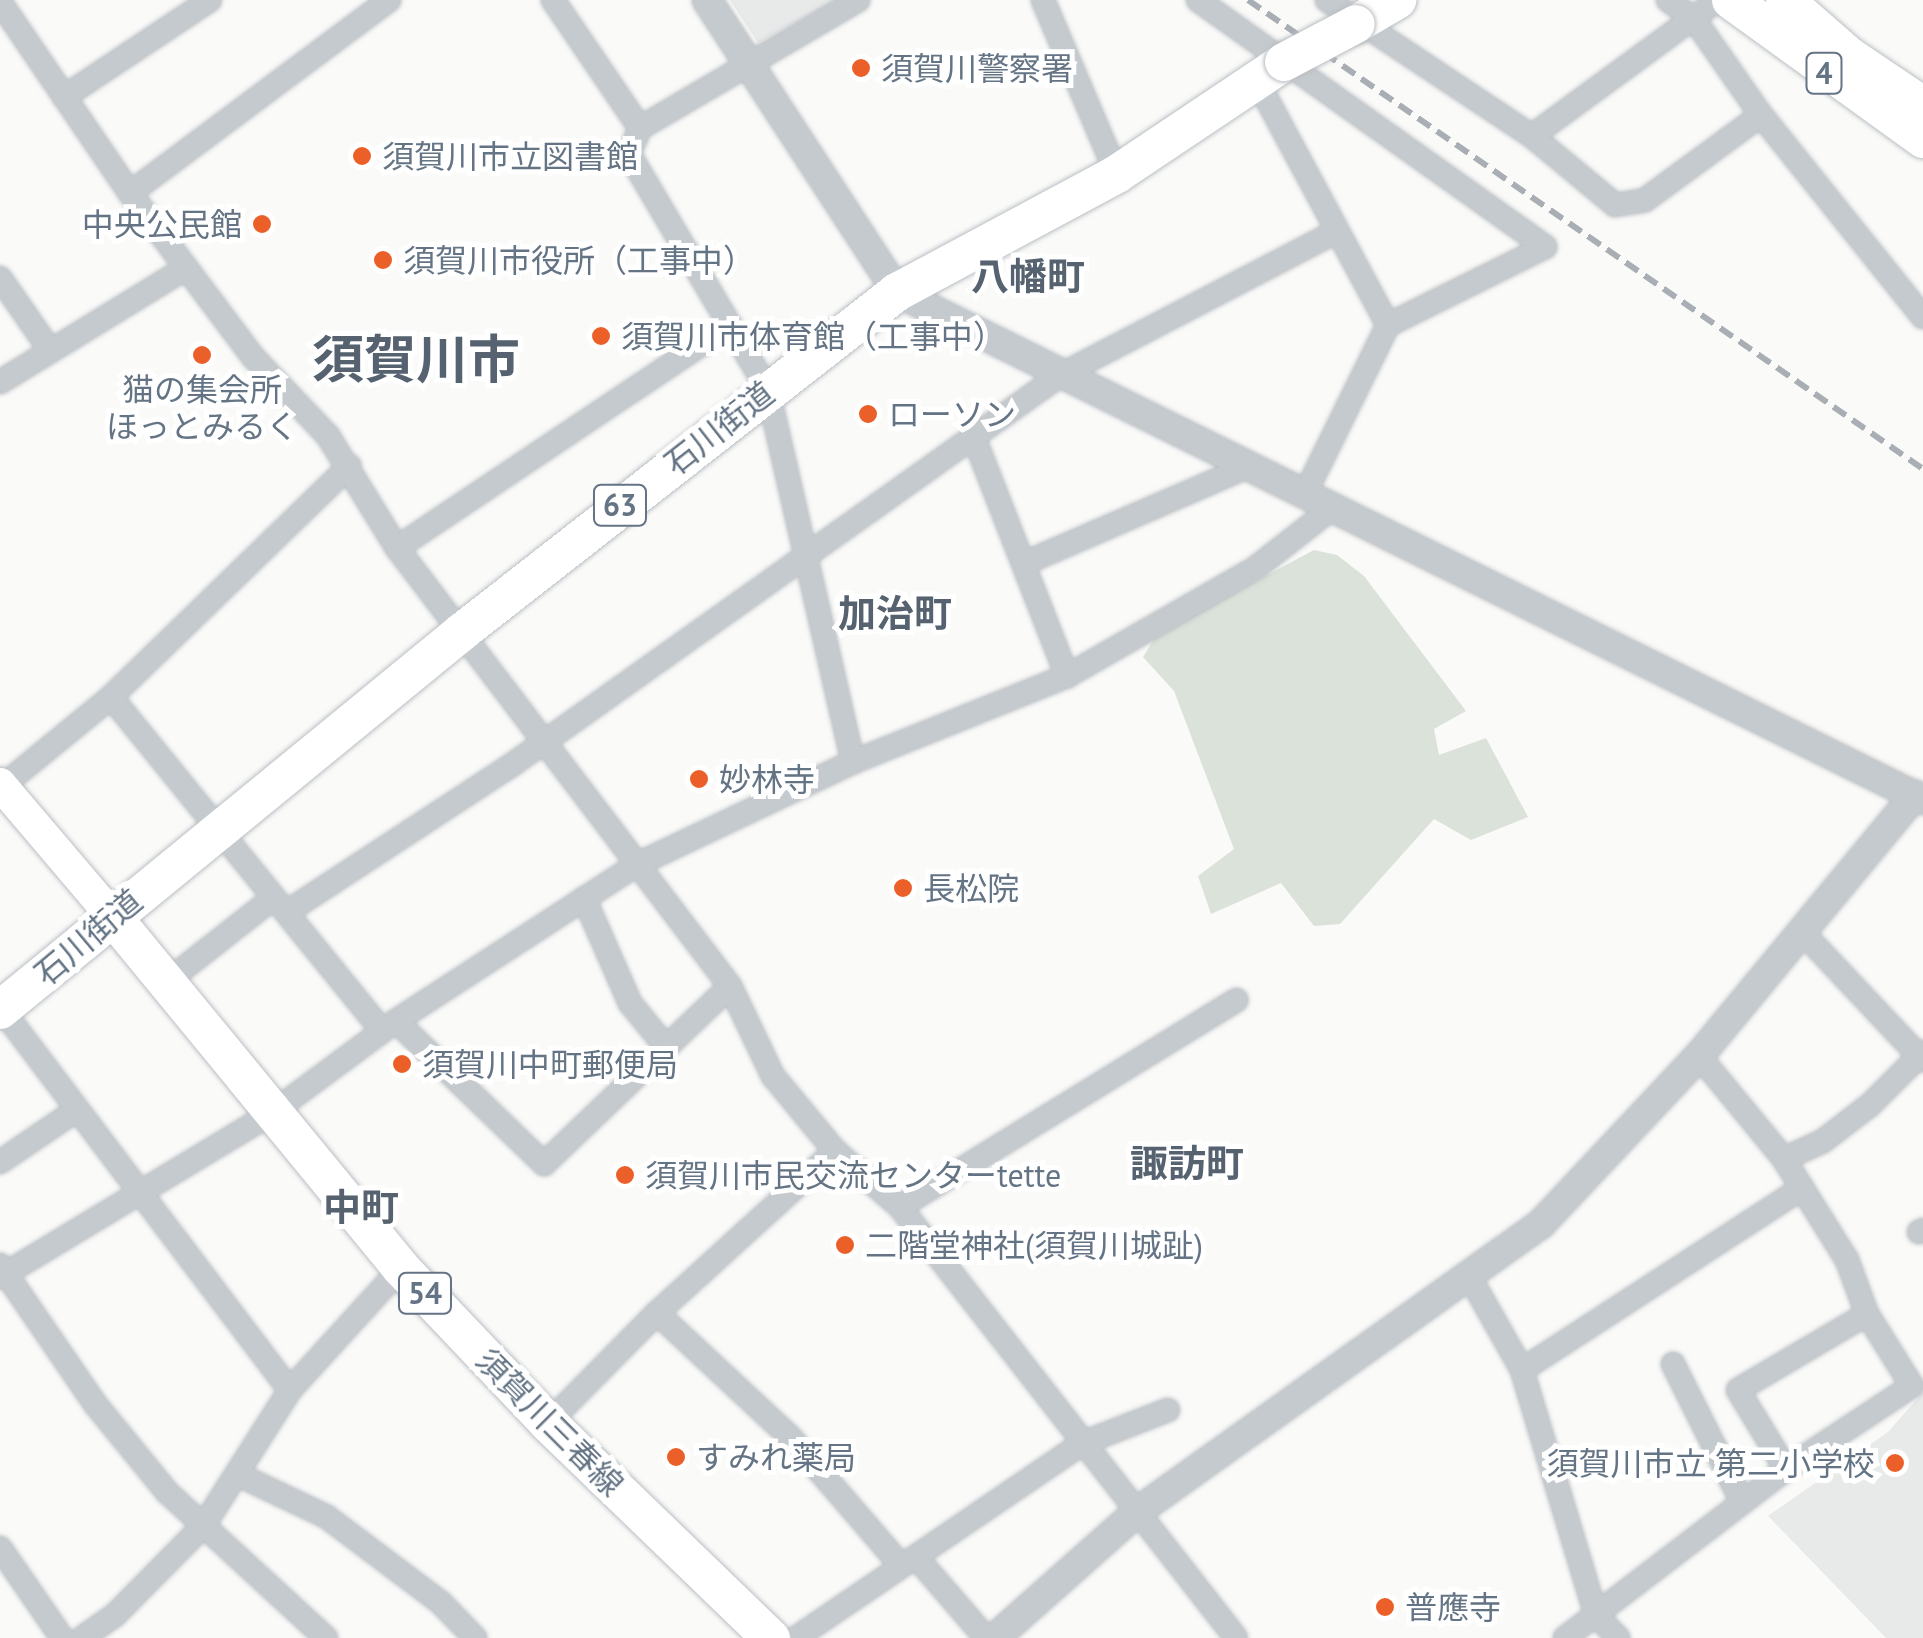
<!DOCTYPE html>
<meta charset="utf-8">
<style>
body{margin:0}
#map{position:relative;width:1923px;height:1638px;overflow:hidden;background:#fafaf8;font-family:"PT Sans","Noto Sans JP",sans-serif}
div>[style]{position:absolute}
[style*='--x']{left:calc(var(--x)*1px);top:calc(var(--y)*1px);width:calc(var(--w)*1px);rotate:calc(var(--a)*1deg)}
.built>*{inset:0;background:#e8e9e9}
.green>*{inset:0;background:#dbe2d9}
.roads{filter:drop-shadow(0 0 2px #babfc4) drop-shadow(0 0 2px #babfc4)}
.minor>*{height:22px;margin:-11px;padding:0 11px;transform-origin:11px;border-radius:11px;background:#c5cace}
.tertiary>*{height:28px;margin:-14px;padding:0 14px;transform-origin:14px;border-radius:14px;background:#c5cace}
.secondary>*{height:32px;margin:-16px;padding:0 16px;transform-origin:16px;border-radius:16px;background:#fff}
.primary>*{height:38px;margin:-19px;padding:0 19px;transform-origin:19px;border-radius:19px;background:#fff}
.trunk>*{height:38px;margin:-19px;padding:0 19px;transform-origin:19px;border-radius:19px;background:#fff}
.rail>*{height:6px;margin-top:-3px;transform-origin:0;background:repeating-linear-gradient(90deg,#a8aeb4 0 15px,transparent 0 23px)}
.bridges{filter:drop-shadow(0 0 2px #b9bdc2) drop-shadow(0 0 2px #b9bdc2)}
.primary-bridge>*{height:38px;margin:-19px;padding:0 19px;transform-origin:19px;border-radius:19px;background:#fff}
.dots>*{width:28px;height:28px;translate:-50% -50%;box-sizing:border-box;border:5px solid #fff;border-radius:50%}
span{translate:-50% -50%;white-space:nowrap;text-align:center;line-height:1.15;-webkit-text-stroke:10px #fff;paint-order:stroke}
.shield-label span{padding:2px 8px;background:#fff;border:2px solid;border-radius:8px;-webkit-text-stroke-width:0}
.shield-label{font-size:30px;color:#647484;font-weight:700}
.poi-label{font-size:32px;color:#647484}
.left{translate:0 -50%;text-align:left}
.right{translate:-100% -50%;text-align:right}
.street-label{font-size:32px;color:#647484}
.quarter-label{font-size:38px;color:#56626f;font-weight:700}
.town-label{font-size:52px;color:#56626f;font-weight:700}
</style>
<div id="map">
<div class="built">
<i style="clip-path:polygon(730px 0,836px 0,758px 43px)"></i>
<i style="clip-path:polygon(1923px 1392px,1923px 1638px,1886px 1638px,1768px 1516px,1888px 1432px)"></i>
</div>
<div class="green">
<i style="clip-path:polygon(1314px 550px,1337px 555px,1364px 576px,1466px 711px,1434px 729px,1439px 755px,1486px 738px,1528px 817px,1471px 840px,1434px 819px,1340px 924px,1314px 926px,1281px 883px,1211px 914px,1198px 876px,1234px 849px,1174px 691px,1143px 657px,1157px 634px)"></i>
</div>
<div class="roads">
<div class="minor">
<i style="--x:553;--y:0;--w:155;--a:55.8"></i>
<i style="--x:1043;--y:0;--w:189;--a:67"></i>
<i style="--x:1198;--y:0;--w:426;--a:35.4"></i>
<i style="--x:1545;--y:247;--w:175;--a:153.6"></i>
<i style="--x:1327;--y:0;--w:246;--a:33.6"></i>
<i style="--x:1532;--y:136;--w:108;--a:39.7"></i>
<i style="--x:1615;--y:205;--w:30;--a:-9"></i>
<i style="--x:1645;--y:200;--w:144;--a:-36.2"></i>
<i style="--x:1668;--y:0;--w:32;--a:36"></i>
<i style="--x:1694;--y:19;--w:117;--a:55.1"></i>
<i style="--x:1761;--y:115;--w:259;--a:51.3"></i>
<i style="--x:0;--y:2;--w:231;--a:55.8"></i>
<i style="--x:130;--y:193;--w:206;--a:53.1"></i>
<i style="--x:254;--y:358;--w:108;--a:46.5"></i>
<i style="--x:328;--y:436;--w:132;--a:58.4"></i>
<i style="--x:397;--y:548;--w:550;--a:52.76"></i>
<i style="--x:730;--y:986;--w:100;--a:64.5"></i>
<i style="--x:773;--y:1076;--w:97;--a:50.4"></i>
<i style="--x:835;--y:1151;--w:86;--a:40.7"></i>
<i style="--x:900;--y:1207;--w:546;--a:52.06"></i>
<i style="--x:1256;--y:79;--w:279;--a:61.8"></i>
<i style="--x:1388;--y:325;--w:191;--a:116.2"></i>
<i style="--x:64;--y:97;--w:175;--a:-33.6"></i>
<i style="--x:1532;--y:136;--w:230;--a:-36.2"></i>
<i style="--x:130;--y:193;--w:323;--a:-36.7"></i>
<i style="--x:0;--y:278;--w:88;--a:55.2"></i>
<i style="--x:0;--y:382;--w:218;--a:-31.5"></i>
<i style="--x:973;--y:435;--w:259;--a:68.7"></i>
<i style="--x:397;--y:548;--w:401;--a:-33.8"></i>
<i style="--x:1025;--y:563;--w:242;--a:-23.4"></i>
<i style="--x:111;--y:697;--w:430;--a:50.9"></i>
<i style="--x:853;--y:762;--w:382;--a:-102.9"></i>
<i style="--x:768;--y:390;--w:274;--a:-120.5"></i>
<i style="--x:629;--y:154;--w:28;--a:-67"></i>
<i style="--x:640;--y:128;--w:253;--a:-30.4"></i>
<i style="--x:0;--y:788;--w:144;--a:-39.3"></i>
<i style="--x:111;--y:697;--w:332;--a:-44.1"></i>
<i style="--x:584;--y:898;--w:115;--a:66.3"></i>
<i style="--x:630;--y:1003;--w:57;--a:50.7"></i>
<i style="--x:287;--y:912;--w:265;--a:-33.2"></i>
<i style="--x:509;--y:767;--w:675;--a:-35.41"></i>
<i style="--x:1059;--y:376;--w:312;--a:-27.5"></i>
<i style="--x:1805;--y:935;--w:172;--a:46.7"></i>
<i style="--x:165;--y:983;--w:137;--a:-38.2"></i>
<i style="--x:0;--y:1007;--w:480;--a:52.9"></i>
<i style="--x:396;--y:1021;--w:206;--a:44"></i>
<i style="--x:544;--y:1164;--w:257;--a:-43.7"></i>
<i style="--x:1784;--y:1159;--w:43;--a:-24.8"></i>
<i style="--x:1823;--y:1141;--w:59;--a:-37.5"></i>
<i style="--x:1870;--y:1105;--w:75;--a:-45"></i>
<i style="--x:0;--y:1162;--w:91;--a:-34.2"></i>
<i style="--x:900;--y:1207;--w:395;--a:-31.6"></i>
<i style="--x:1919;--y:1232;--w:4;--a:-27"></i>
<i style="--x:0;--y:1265;--w:170;--a:55.6"></i>
<i style="--x:96;--y:1405;--w:112;--a:50.8"></i>
<i style="--x:167;--y:1492;--w:216;--a:42.6"></i>
<i style="--x:1468;--y:1274;--w:110;--a:60.6"></i>
<i style="--x:1522;--y:1370;--w:256;--a:73.2"></i>
<i style="--x:1596;--y:1615;--w:32;--a:46"></i>
<i style="--x:0;--y:1277;--w:319;--a:-31.1"></i>
<i style="--x:273;--y:1112;--w:153;--a:-36.5"></i>
<i style="--x:396;--y:1021;--w:288;--a:-33"></i>
<i style="--x:638;--y:864;--w:238;--a:-25.4"></i>
<i style="--x:853;--y:762;--w:231;--a:-21.9"></i>
<i style="--x:1067;--y:676;--w:219;--a:-29.8"></i>
<i style="--x:1257;--y:567;--w:94;--a:-38.1"></i>
<i style="--x:657;--y:1313;--w:183;--a:43"></i>
<i style="--x:791;--y:1438;--w:165;--a:49.2"></i>
<i style="--x:1673;--y:1364;--w:154;--a:63.4"></i>
<i style="--x:1522;--y:1370;--w:334;--a:-33"></i>
<i style="--x:548;--y:1423;--w:155;--a:-45.3"></i>
<i style="--x:657;--y:1313;--w:241;--a:-42.3"></i>
<i style="--x:1786;--y:1469;--w:92;--a:-121.3"></i>
<i style="--x:1738;--y:1390;--w:150;--a:-30.5"></i>
<i style="--x:239;--y:1475;--w:98;--a:25.5"></i>
<i style="--x:327;--y:1517;--w:143;--a:37"></i>
<i style="--x:441;--y:1603;--w:49;--a:45.8"></i>
<i style="--x:0;--y:1548;--w:109;--a:55.4"></i>
<i style="--x:916;--y:1557;--w:107;--a:49.2"></i>
<i style="--x:82;--y:1638;--w:40;--a:-34.9"></i>
<i style="--x:115;--y:1615;--w:127;--a:-45.3"></i>
<i style="--x:204;--y:1525;--w:160;--a:-57.5"></i>
<i style="--x:290;--y:1390;--w:165;--a:-47.7"></i>
<i style="--x:796;--y:1638;--w:347;--a:-34.2"></i>
<i style="--x:1083;--y:1443;--w:91;--a:-21.2"></i>
<i style="--x:1565;--y:1638;--w:278;--a:-37.4"></i>
<i style="--x:1786;--y:1469;--w:151;--a:-33.4"></i>
<i style="--x:1912;--y:1386;--w:85;--a:-122"></i>
<i style="--x:1867;--y:1314;--w:58;--a:-110.3"></i>
<i style="--x:1847;--y:1260;--w:119;--a:-122"></i>
<i style="--x:1784;--y:1159;--w:134;--a:-129.5"></i>
</div>
<div class="tertiary">
<i style="--x:707;--y:0;--w:348;--a:56.9"></i>
<i style="--x:897;--y:292;--w:1145;--a:26.34"></i>
<i style="--x:995;--y:1638;--w:190;--a:-41.6"></i>
<i style="--x:1137;--y:1512;--w:496;--a:-35.5"></i>
<i style="--x:1541;--y:1224;--w:231;--a:-46.8"></i>
<i style="--x:1699;--y:1056;--w:339;--a:-50.4"></i>
</div>
<div class="secondary">
<i style="--x:0;--y:784;--w:173;--a:49.7"></i>
</div>
<div class="primary">
<i style="--x:1356;--y:24;--w:48;--a:-30.3"></i>
<i style="--x:112;--y:916;--w:455;--a:50.6"></i>
<i style="--x:401;--y:1268;--w:214;--a:46.5"></i>
<i style="--x:548;--y:1423;--w:310;--a:44"></i>
<i style="--x:0;--y:1010;--w:598;--a:-39.3"></i>
<i style="--x:463;--y:631;--w:551;--a:-37.99"></i>
<i style="--x:897;--y:292;--w:250;--a:-28.2"></i>
<i style="--x:1117;--y:174;--w:201;--a:-33.8"></i>
</div>
<div class="trunk">
<i style="--x:1731;--y:0;--w:237;--a:35.9"></i>
<i style="--x:1785;--y:0;--w:85;--a:41.2"></i>
<i style="--x:1849;--y:56;--w:89;--a:34"></i>
</div>
</div>
<div class="rail">
<i style="--x:1248;--y:0;--w:822;--a:34.79"></i>
</div>
<div class="bridges">
<div class="primary-bridge">
<i style="--x:1284;--y:62;--w:81;--a:-27.8"></i>
</div>
</div>
<div class="dots">
<i style="left:861px;top:68px;background:#ea6028"></i>
<i style="left:362px;top:156px;background:#ea6028"></i>
<i style="left:262px;top:224px;background:#ea6028"></i>
<i style="left:383px;top:260px;background:#ea6028"></i>
<i style="left:601px;top:336px;background:#ea6028"></i>
<i style="left:202px;top:355px;background:#ea6028"></i>
<i style="left:868px;top:414px;background:#ea6028"></i>
<i style="left:699px;top:779px;background:#ea6028"></i>
<i style="left:903px;top:888px;background:#ea6028"></i>
<i style="left:402px;top:1064px;background:#ea6028"></i>
<i style="left:625px;top:1175px;background:#ea6028"></i>
<i style="left:845px;top:1245px;background:#ea6028"></i>
<i style="left:676px;top:1457px;background:#ea6028"></i>
<i style="left:1895px;top:1463px;background:#ea6028"></i>
<i style="left:1385px;top:1607px;background:#ea6028"></i>
</div>
<div class="shield-label">
<span style="left:1824px;top:73px">4</span>
<span style="left:620px;top:505px">63</span>
<span style="left:425px;top:1293px">54</span>
</div>
<div class="poi-label">
<span class="left" style="left:881px;top:68px">須賀川警察署</span>
<span class="left" style="left:382px;top:156px">須賀川市立図書館</span>
<span class="right" style="left:242px;top:224px">中央公民館</span>
<span class="left" style="left:403px;top:260px">須賀川市役所（工事中）</span>
<span class="left" style="left:621px;top:336px">須賀川市体育館（工事中）</span>
<span style="left:202px;top:408px">猫の集会所<br>ほっとみるく</span>
<span class="left" style="left:888px;top:414px">ローソン</span>
<span class="left" style="left:719px;top:779px">妙林寺</span>
<span class="left" style="left:923px;top:888px">長松院</span>
<span class="left" style="left:422px;top:1064px">須賀川中町郵便局</span>
<span class="left" style="left:645px;top:1175px">須賀川市民交流センターtette</span>
<span class="left" style="left:865px;top:1245px">二階堂神社(須賀川城趾)</span>
<span class="left" style="left:696px;top:1457px">すみれ薬局</span>
<span class="right" style="left:1875px;top:1463px">須賀川市立 第二小学校</span>
<span class="left" style="left:1405px;top:1607px">普應寺</span>
</div>
<div class="street-label">
<span style="left:719px;top:428px;rotate:-38deg">石川街道</span>
<span style="left:88px;top:937px;rotate:-40deg">石川街道</span>
<span style="left:550px;top:1422px;rotate:45deg">須賀川三春線</span>
</div>
<div class="quarter-label">
<span style="left:1028px;top:276px">八幡町</span>
<span style="left:895px;top:613px">加治町</span>
<span style="left:1187px;top:1163px">諏訪町</span>
<span style="left:361px;top:1207px">中町</span>
</div>
<div class="town-label">
<span style="left:416px;top:359px">須賀川市</span>
</div>
</div>
